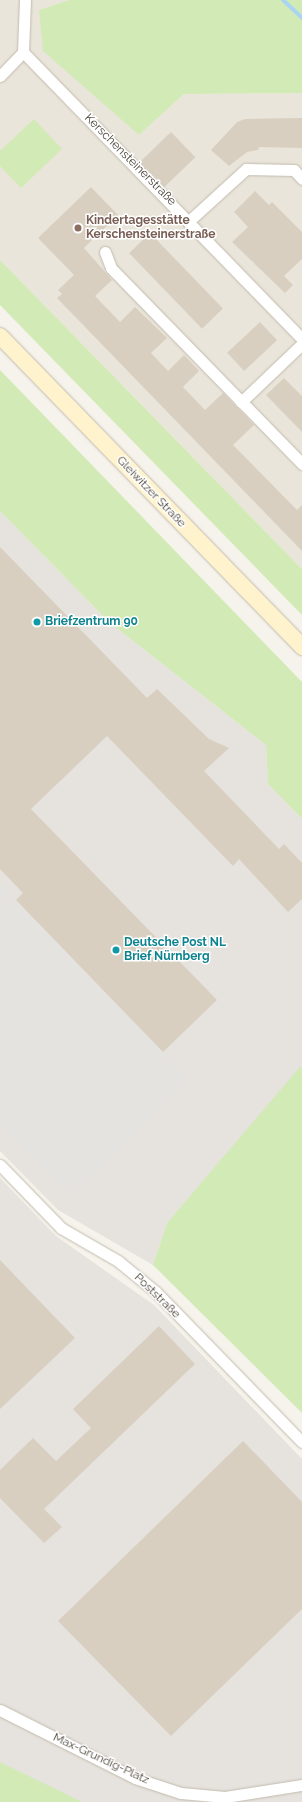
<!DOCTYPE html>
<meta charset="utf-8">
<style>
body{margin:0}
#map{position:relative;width:302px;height:1802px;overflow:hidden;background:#f6f3ec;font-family:Raleway,sans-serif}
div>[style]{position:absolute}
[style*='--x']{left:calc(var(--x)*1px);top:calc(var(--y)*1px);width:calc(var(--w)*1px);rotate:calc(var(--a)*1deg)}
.residential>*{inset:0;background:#eae5da}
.industrial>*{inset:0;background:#e6e2dd}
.green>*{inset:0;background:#d2eab5}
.parking>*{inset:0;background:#e5e3e0}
.stream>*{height:4px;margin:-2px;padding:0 2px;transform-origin:2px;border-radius:2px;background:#a9d4f2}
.building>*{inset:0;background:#d8cfc1;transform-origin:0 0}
.roads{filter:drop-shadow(0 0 1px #c2bbae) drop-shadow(0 0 1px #c2bbae)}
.minor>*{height:11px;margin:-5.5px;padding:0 5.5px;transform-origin:5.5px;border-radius:5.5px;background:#fff}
.secondary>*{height:16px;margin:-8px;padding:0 8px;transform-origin:8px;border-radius:8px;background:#fff3cd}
.dots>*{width:11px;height:11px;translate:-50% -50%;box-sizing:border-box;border:2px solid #fff;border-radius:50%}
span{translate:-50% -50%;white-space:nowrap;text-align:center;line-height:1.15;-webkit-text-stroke:3px #fff;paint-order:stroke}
.street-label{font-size:12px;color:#4b4439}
.education-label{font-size:12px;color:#785e54;font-weight:700}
.left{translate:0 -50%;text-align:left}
.culture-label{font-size:12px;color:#0d838f;font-weight:700}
</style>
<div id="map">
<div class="residential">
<i style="clip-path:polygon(0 0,69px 0,39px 10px,139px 135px,184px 94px,302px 93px,302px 569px,0 260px)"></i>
</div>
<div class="industrial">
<i style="clip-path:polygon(0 511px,109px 622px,266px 745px,268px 784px,302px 819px,302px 1068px,167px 1223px,153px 1265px,58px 1210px,0 1151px)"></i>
<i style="clip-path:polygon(0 1178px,56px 1236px,154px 1305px,302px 1459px,302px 1802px,0 1802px)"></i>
</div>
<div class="green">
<i style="clip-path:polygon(69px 0,302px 0,302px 93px,184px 94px,139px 135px,43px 51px,39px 10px)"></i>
<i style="clip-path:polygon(34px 119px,62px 149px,21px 188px,0 166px,0 151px)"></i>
<i style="clip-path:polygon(0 260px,302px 569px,302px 615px,0 305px)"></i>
<i style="clip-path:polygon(0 370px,302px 682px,302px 819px,268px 784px,266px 745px,109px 622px,0 511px)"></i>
<i style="clip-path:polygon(300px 1067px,302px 1068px,302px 1413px,153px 1265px,167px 1223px)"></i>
<i style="clip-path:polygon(0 1762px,82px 1802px,0 1802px)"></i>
</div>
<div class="parking">
<i style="clip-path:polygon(0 885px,190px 1080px,72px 1195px,0 1123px)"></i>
</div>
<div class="stream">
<i style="--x:283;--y:0;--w:26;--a:43"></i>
</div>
<div class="building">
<i style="clip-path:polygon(302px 118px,302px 148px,259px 147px,258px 150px,247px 152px,229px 166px,211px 150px,237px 122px,245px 119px)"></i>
<i style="left:171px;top:132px;width:35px;height:43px;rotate:46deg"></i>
<i style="clip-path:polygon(91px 187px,118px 215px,84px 248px,112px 280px,95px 296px,120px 322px,135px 307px,167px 338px,151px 353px,168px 371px,184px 355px,199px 371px,183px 387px,205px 410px,223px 393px,254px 425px,233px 445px,297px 510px,302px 505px,302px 551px,57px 298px,62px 294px,58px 290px,74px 275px,38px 238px)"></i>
<i style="clip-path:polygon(255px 191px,269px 205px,272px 202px,302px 232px,302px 259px,284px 276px,293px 285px,285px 293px,232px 242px,248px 227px,234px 212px)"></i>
<i style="left:150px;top:233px;width:105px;height:29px;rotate:46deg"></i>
<i style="left:260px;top:322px;width:25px;height:45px;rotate:47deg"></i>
<i style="clip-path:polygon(284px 378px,302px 396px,302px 432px,266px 395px)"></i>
<i style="clip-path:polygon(0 547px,147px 698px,157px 689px,209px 739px,229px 748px,204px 771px,279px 849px,284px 844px,302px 863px,302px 899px,288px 912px,239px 859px,233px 866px,107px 736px,31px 809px,217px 1000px,163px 1052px,16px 900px,23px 893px,0 869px)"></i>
<i style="clip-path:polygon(0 1260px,75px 1338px,0 1409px)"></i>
<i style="clip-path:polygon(159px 1326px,195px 1364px,44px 1509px,62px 1527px,44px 1543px,0 1498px,0 1470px,33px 1438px,56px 1461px,91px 1428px,73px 1409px)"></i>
<i style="clip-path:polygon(243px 1441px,302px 1502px,302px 1609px,171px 1736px,58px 1621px)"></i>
</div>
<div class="roads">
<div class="minor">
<i style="--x:23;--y:52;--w:400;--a:45.8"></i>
<i style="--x:0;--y:76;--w:33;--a:-46"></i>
<i style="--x:23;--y:52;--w:52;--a:-87.8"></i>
<i style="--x:190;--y:220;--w:76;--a:-42.3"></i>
<i style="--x:246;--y:169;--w:48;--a:1.2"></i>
<i style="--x:294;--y:170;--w:12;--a:48"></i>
<i style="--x:105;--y:252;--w:17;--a:69"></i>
<i style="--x:111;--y:268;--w:274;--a:45.7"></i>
<i style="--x:241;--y:402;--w:84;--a:-43.6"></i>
<i style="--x:0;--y:1165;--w:88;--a:45.9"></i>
<i style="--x:61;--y:1228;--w:66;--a:30.1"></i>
<i style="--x:118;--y:1261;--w:49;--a:39.2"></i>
<i style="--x:156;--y:1292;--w:209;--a:45.8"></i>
<i style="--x:0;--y:1710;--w:151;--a:26.7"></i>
<i style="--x:135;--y:1778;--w:48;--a:18.1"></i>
<i style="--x:181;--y:1793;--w:44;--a:5.2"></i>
<i style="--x:225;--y:1797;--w:78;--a:-8.9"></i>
</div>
<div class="secondary">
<i style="--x:0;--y:336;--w:434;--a:45.8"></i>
</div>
</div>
<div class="dots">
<i style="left:78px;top:228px;background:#8d6e63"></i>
<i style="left:37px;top:622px;background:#0f9aa8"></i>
<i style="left:116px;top:950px;background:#0f9aa8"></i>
</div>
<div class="street-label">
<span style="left:130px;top:160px;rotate:45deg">Kerschensteinerstraße</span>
<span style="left:151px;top:492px;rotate:46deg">Gleiwitzer Straße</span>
<span style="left:157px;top:1296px;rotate:44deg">Poststraße</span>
<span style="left:101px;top:1759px;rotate:25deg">Max-Grundig-Platz</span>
</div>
<div class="education-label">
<span class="left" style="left:86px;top:228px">Kindertagesstätte<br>Kerschensteinerstraße</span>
</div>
<div class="culture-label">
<span class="left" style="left:45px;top:622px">Briefzentrum 90</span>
<span class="left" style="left:124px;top:950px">Deutsche Post NL<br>Brief Nürnberg</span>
</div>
</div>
